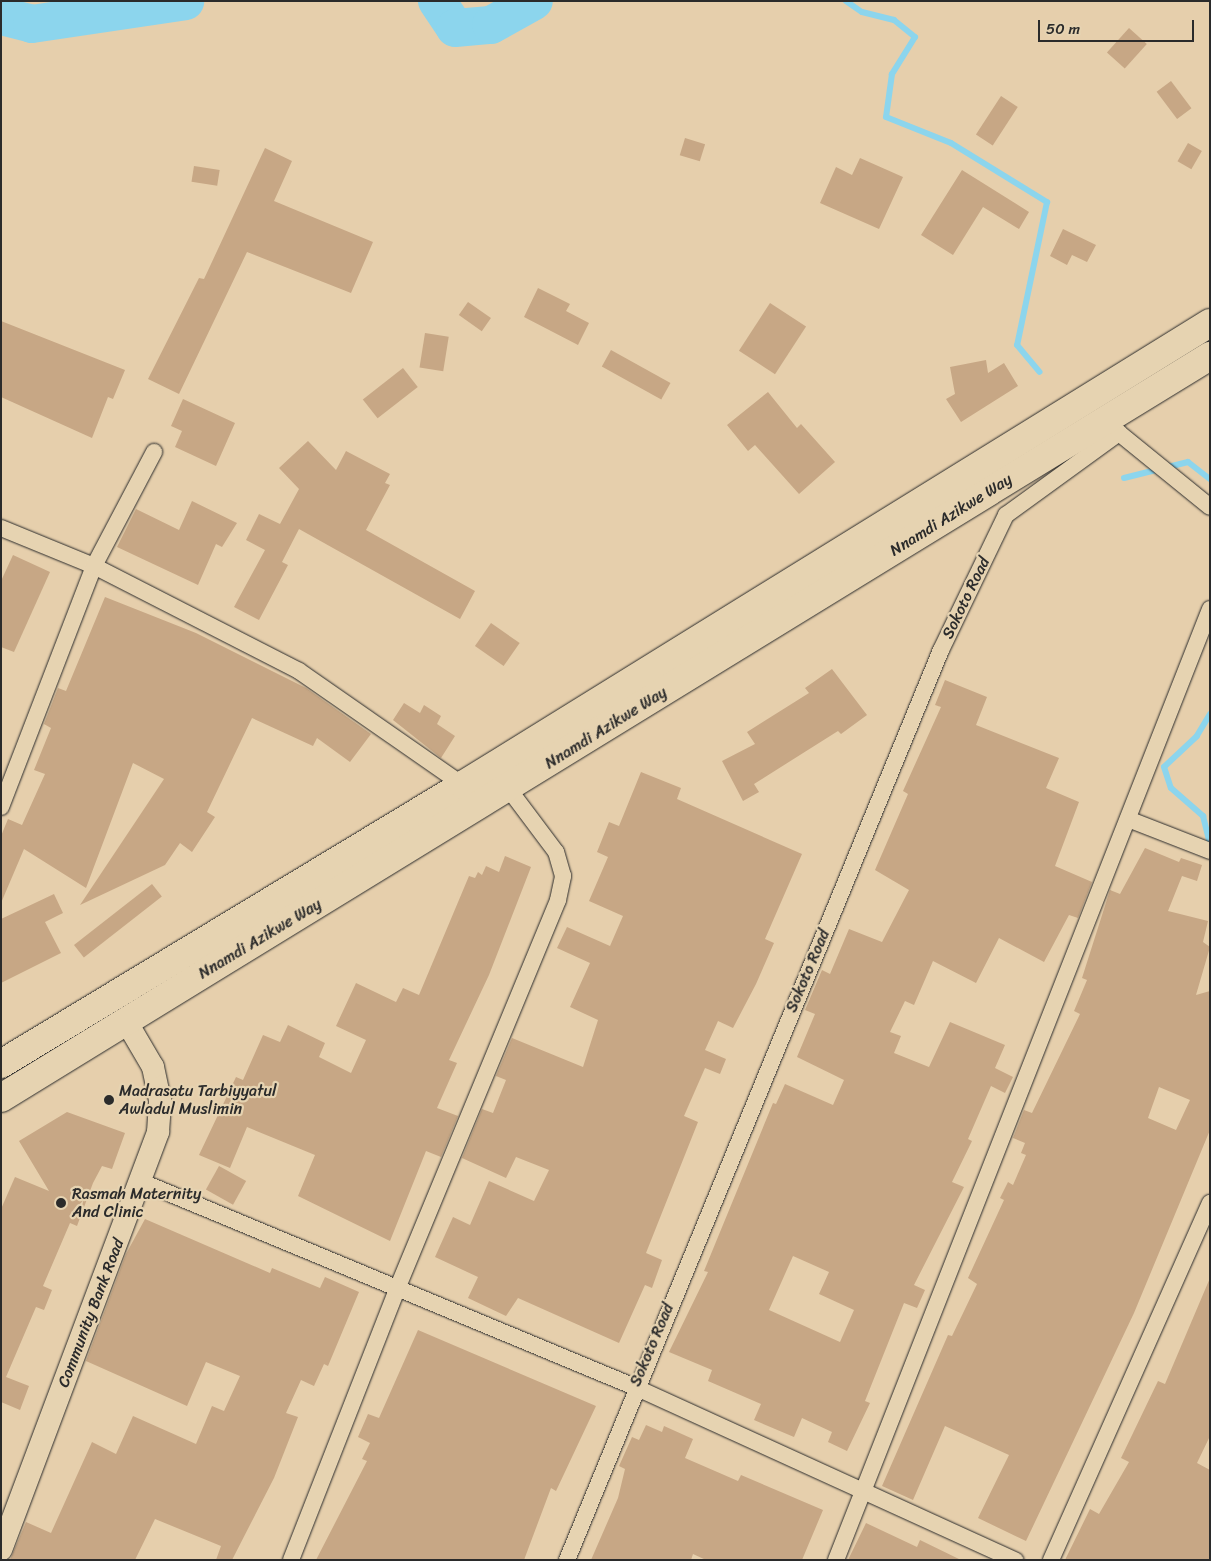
<!DOCTYPE html>
<style>
body{margin:0}
#map{position:relative;width:1211px;height:1561px;overflow:hidden;background:#e6cfac;font-family:Sriracha,sans-serif}
div>[style]{position:absolute}
[style*='--x']{left:calc(var(--x)*1px);top:calc(var(--y)*1px);width:calc(var(--w)*1px);rotate:calc(var(--a)*1deg)}
.stream>*{height:6px;margin:-3px;padding:0 3px;transform-origin:3px;border-radius:3px;background:#8cd5ed}
.river>*{height:38px;margin:-19px;padding:0 19px;transform-origin:19px;border-radius:19px;background:#8cd5ed}
.building>*{inset:0;background:#c7a785;transform-origin:0 0}
.roads{filter:drop-shadow(0 0 1px #2b2b2b) drop-shadow(0 0 1px #2b2b2b)}
.street>*{height:16px;margin:-8px;padding:0 8px;transform-origin:8px;border-radius:8px;background:#e6d3b1}
.secondary>*{height:22px;margin:-11px;padding:0 11px;transform-origin:11px;border-radius:11px;background:#e6d3b1}
.highway>*{height:28px;margin:-14px;padding:0 14px;transform-origin:14px;border-radius:14px;background:#e6d3b1}
.dots>*{width:14px;height:14px;translate:-50% -50%;box-sizing:border-box;border:2px solid #e6d3b1;border-radius:50%}
span{translate:-50% -50%;white-space:nowrap;text-align:center;line-height:1.15;-webkit-text-stroke:4.5px #e6d3b1;paint-order:stroke}
.street-label{font-size:16px;color:#2b2b2b}
.poi-label{font-size:16px;color:#2b2b2b}
.left{translate:0 -50%;text-align:left}
.frame{position:absolute;inset:0;border:2px solid #2b2b2b;pointer-events:none}
.scale{position:absolute;left:1038px;top:20px;width:156px;height:22px;box-sizing:border-box;border:2px solid #2b2b2b;border-top:0;padding-left:6px;font-size:15px;line-height:18px;white-space:nowrap;color:#2b2b2b;-webkit-text-stroke:4px #e6d3b1;paint-order:stroke}
</style>
<div id="map">
<div class="stream">
<i style="--x:846;--y:1;--w:19;--a:35"></i>
<i style="--x:862;--y:12;--w:33;--a:14"></i>
<i style="--x:894;--y:20;--w:27;--a:39"></i>
<i style="--x:915;--y:37;--w:44;--a:121.9"></i>
<i style="--x:892;--y:74;--w:43;--a:97.9"></i>
<i style="--x:886;--y:117;--w:70;--a:21.8"></i>
<i style="--x:951;--y:143;--w:113;--a:31.6"></i>
<i style="--x:1047;--y:202;--w:146;--a:101.8"></i>
<i style="--x:1017;--y:345;--w:35;--a:50"></i>
<i style="--x:1124;--y:478;--w:66;--a:-14"></i>
<i style="--x:1188;--y:462;--w:28;--a:38"></i>
<i style="--x:1210;--y:714;--w:26;--a:121"></i>
<i style="--x:1197;--y:736;--w:45;--a:136.8"></i>
<i style="--x:1164;--y:767;--w:22;--a:72"></i>
<i style="--x:1171;--y:788;--w:43;--a:41.2"></i>
<i style="--x:1203;--y:816;--w:30;--a:76"></i>
</div>
<div class="river">
<i style="--x:437;--y:1;--w:32;--a:56"></i>
<i style="--x:455;--y:28;--w:36;--a:-5"></i>
<i style="--x:491;--y:25;--w:49;--a:-29.2"></i>
<i style="--x:1;--y:16;--w:32;--a:14"></i>
<i style="--x:32;--y:24;--w:155;--a:-8.5"></i>
</div>
<div class="building">
<i style="left:1129px;top:28px;width:24px;height:33px;rotate:42deg"></i>
<i style="left:1171px;top:81px;width:34px;height:18px;rotate:53deg"></i>
<i style="left:1001px;top:96px;width:20px;height:46px;rotate:33deg"></i>
<i style="left:685px;top:138px;width:21px;height:18px;rotate:17deg"></i>
<i style="left:1188px;top:143px;width:16px;height:21px;rotate:30deg"></i>
<i style="clip-path:polygon(265px 148px,292px 161px,274px 201px,373px 242px,351px 293px,247px 252px,179px 394px,148px 379px,199px 278px,204px 279px)"></i>
<i style="clip-path:polygon(860px 158px,903px 177px,879px 229px,820px 203px,836px 167px,852px 175px)"></i>
<i style="left:194px;top:166px;width:26px;height:16px;rotate:9deg"></i>
<i style="clip-path:polygon(962px 170px,1029px 212px,1019px 229px,983px 207px,953px 255px,921px 235px)"></i>
<i style="clip-path:polygon(1063px 229px,1096px 245px,1087px 262px,1072px 255px,1067px 265px,1050px 256px)"></i>
<i style="clip-path:polygon(538px 288px,570px 304px,566px 311px,589px 323px,578px 345px,524px 317px)"></i>
<i style="left:468px;top:302px;width:28px;height:16px;rotate:35deg"></i>
<i style="left:770px;top:303px;width:43px;height:57px;rotate:33deg"></i>
<i style="clip-path:polygon(1px 321px,125px 370px,113px 399px,108px 397px,92px 438px,1px 397px)"></i>
<i style="left:425px;top:333px;width:24px;height:35px;rotate:9deg"></i>
<i style="left:611px;top:350px;width:68px;height:19px;rotate:29deg"></i>
<i style="clip-path:polygon(986px 360px,988px 373px,1004px 363px,1018px 386px,961px 422px,946px 399px,955px 394px,950px 367px)"></i>
<i style="left:403px;top:368px;width:24px;height:51px;rotate:52deg"></i>
<i style="clip-path:polygon(768px 392px,797px 428px,801px 424px,835px 462px,799px 494px,755px 445px,748px 451px,727px 425px)"></i>
<i style="clip-path:polygon(183px 399px,235px 423px,216px 466px,175px 447px,182px 431px,171px 426px)"></i>
<i style="clip-path:polygon(308px 441px,336px 470px,346px 451px,390px 474px,385px 483px,390px 485px,366px 530px,475px 591px,460px 619px,299px 529px,282px 562px,288px 565px,259px 620px,234px 607px,265px 550px,246px 540px,259px 514px,280px 524px,299px 489px,279px 468px)"></i>
<i style="clip-path:polygon(192px 501px,237px 523px,222px 547px,216px 544px,198px 585px,117px 547px,136px 509px,179px 530px)"></i>
<i style="clip-path:polygon(13px 555px,50px 572px,14px 652px,1px 647px,1px 581px)"></i>
<i style="clip-path:polygon(105px 597px,196px 633px,306px 688px,371px 734px,350px 762px,317px 738px,313px 746px,252px 718px,207px 812px,215px 817px,192px 852px,180px 843px,165px 865px,80px 905px,164px 779px,133px 763px,86px 888px,24px 849px,1px 903px,1px 836px,8px 819px,22px 825px,45px 774px,34px 770px,51px 728px,44px 724px,58px 688px,66px 691px)"></i>
<i style="left:491px;top:623px;width:35px;height:28px;rotate:35deg"></i>
<i style="clip-path:polygon(832px 669px,867px 715px,841px 734px,838px 731px,754px 784px,759px 792px,743px 801px,722px 761px,755px 744px,747px 732px,809px 693px,805px 688px)"></i>
<i style="clip-path:polygon(evenodd,945px 680px,987px 697px,976px 725px,1059px 758px,1046px 788px,1079px 802px,1055px 866px,1092px 882px,1078px 918px,1069px 915px,1044px 962px,999px 938px,976px 983px,933px 961px,914px 1005px,905px 1001px,890px 1032px,901px 1036px,894px 1053px,929px 1067px,950px 1022px,1005px 1045px,995px 1068px,1013px 1077px,1005px 1093px,991px 1086px,968px 1139px,972px 1141px,952px 1182px,964px 1187px,914px 1285px,925px 1290px,917px 1308px,904px 1303px,865px 1401px,870px 1403px,847px 1451px,828px 1442px,832px 1432px,802px 1418px,794px 1437px,754px 1420px,761px 1404px,708px 1381px,712px 1370px,669px 1352px,708px 1272px,704px 1271px,773px 1103px,776px 1104px,785px 1084px,833px 1105px,844px 1080px,797px 1057px,815px 1014px,805px 1010px,822px 970px,830px 974px,849px 929px,882px 942px,909px 890px,875px 870px,908px 794px,903px 791px,941px 707px,935px 705px,945px 680px,793px 1256px,829px 1272px,819px 1294px,854px 1310px,840px 1342px,769px 1310px,793px 1256px)"></i>
<i style="clip-path:polygon(404px 703px,420px 713px,424px 705px,441px 716px,437px 724px,455px 736px,441px 758px,393px 720px)"></i>
<i style="clip-path:polygon(641px 772px,681px 788px,677px 799px,802px 854px,765px 939px,774px 943px,756px 984px,733px 1028px,718px 1021px,705px 1050px,726px 1059px,720px 1074px,705px 1068px,684px 1116px,698px 1122px,646px 1253px,662px 1260px,652px 1288px,645px 1285px,619px 1343px,518px 1298px,506px 1316px,468px 1298px,478px 1277px,435px 1257px,453px 1217px,470px 1225px,489px 1181px,534px 1201px,549px 1170px,516px 1157px,506px 1178px,462px 1158px,482px 1109px,493px 1113px,506px 1080px,496px 1076px,512px 1038px,583px 1067px,598px 1020px,570px 1007px,590px 963px,557px 948px,567px 927px,610px 946px,623px 916px,589px 901px,608px 857px,597px 852px,609px 822px,619px 826px)"></i>
<i style="clip-path:polygon(evenodd,1145px 848px,1179px 862px,1181px 858px,1202px 865px,1197px 881px,1182px 876px,1168px 911px,1208px 921px,1203px 942px,1210px 947px,1196px 995px,1210px 991px,1210px 1130px,1134px 1313px,1026px 1541px,978px 1518px,1009px 1455px,945px 1426px,913px 1500px,882px 1486px,948px 1335px,952px 1336px,977px 1284px,968px 1278px,1004px 1200px,1000px 1198px,1008px 1182px,1013px 1185px,1026px 1155px,1021px 1153px,1025px 1143px,1013px 1138px,1024px 1110px,1032px 1113px,1080px 1014px,1074px 1011px,1087px 980px,1082px 978px,1110px 890px,1120px 894px,1145px 848px,1159px 1087px,1190px 1100px,1176px 1130px,1148px 1118px,1159px 1087px)"></i>
<i style="clip-path:polygon(505px 856px,531px 867px,489px 975px,449px 1060px,457px 1063px,437px 1108px,458px 1116px,441px 1157px,426px 1151px,390px 1241px,298px 1196px,315px 1155px,247px 1127px,230px 1168px,199px 1155px,236px 1077px,243px 1080px,263px 1035px,280px 1042px,288px 1025px,325px 1043px,319px 1057px,351px 1073px,366px 1040px,336px 1026px,356px 983px,396px 1002px,403px 988px,419px 995px,469px 876px,475px 878px,478px 872px,482px 875px,486px 866px,499px 872px)"></i>
<i style="left:152px;top:884px;width:16px;height:99px;rotate:52deg"></i>
<i style="clip-path:polygon(54px 894px,63px 913px,45px 922px,61px 953px,1px 983px,1px 919px)"></i>
<i style="clip-path:polygon(67px 1112px,125px 1133px,112px 1169px,102px 1166px,93px 1183px,77px 1226px,70px 1223px,43px 1286px,52px 1290px,44px 1310px,36px 1307px,6px 1377px,29px 1386px,20px 1410px,1px 1402px,1px 1209px,15px 1177px,49px 1191px,19px 1141px)"></i>
<i style="left:219px;top:1166px;width:31px;height:27px;rotate:29deg"></i>
<i style="clip-path:polygon(145px 1219px,270px 1273px,272px 1268px,320px 1288px,325px 1277px,359px 1292px,328px 1366px,324px 1364px,314px 1386px,301px 1380px,286px 1413px,298px 1417px,274px 1478px,232px 1560px,216px 1560px,221px 1546px,155px 1519px,135px 1560px,10px 1560px,26px 1522px,51px 1533px,92px 1442px,116px 1454px,133px 1416px,196px 1444px,212px 1406px,224px 1411px,240px 1376px,206px 1362px,187px 1406px,86px 1361px,126px 1254px)"></i>
<i style="clip-path:polygon(1210px 1278px,1210px 1436px,1197px 1463px,1210px 1470px,1210px 1560px,1065px 1560px,1090px 1509px,1099px 1514px,1129px 1462px,1121px 1458px,1158px 1381px,1165px 1384px)"></i>
<i style="clip-path:polygon(418px 1330px,596px 1406px,556px 1491px,551px 1488px,524px 1560px,316px 1560px,367px 1461px,362px 1459px,370px 1443px,358px 1437px,368px 1414px,379px 1418px)"></i>
<i style="clip-path:polygon(646px 1425px,662px 1432px,664px 1426px,693px 1439px,685px 1458px,738px 1481px,741px 1475px,823px 1510px,802px 1560px,706px 1560px,693px 1554px,691px 1560px,591px 1560px,618px 1498px,625px 1469px,619px 1466px,632px 1437px,639px 1440px)"></i>
<i style="clip-path:polygon(866px 1523px,917px 1547px,920px 1540px,961px 1560px,848px 1560px)"></i>
</div>
<div class="roads">
<div class="street">
<i style="--x:1;--y:528;--w:100;--a:22.2"></i>
<i style="--x:94;--y:566;--w:230;--a:27.1"></i>
<i style="--x:299;--y:671;--w:200;--a:34.8"></i>
<i style="--x:1;--y:807;--w:258;--a:-68.9"></i>
<i style="--x:94;--y:566;--w:129;--a:-62.2"></i>
<i style="--x:1128;--y:819;--w:88;--a:21.3"></i>
<i style="--x:142;--y:1182;--w:534;--a:22.58"></i>
<i style="--x:635;--y:1387;--w:418;--a:24.5"></i>
<i style="--x:291;--y:1560;--w:291;--a:-68.6"></i>
<i style="--x:397;--y:1289;--w:421;--a:-67.5"></i>
<i style="--x:558;--y:900;--w:25;--a:-78"></i>
<i style="--x:563;--y:876;--w:25;--a:-106"></i>
<i style="--x:556;--y:852;--w:80;--a:-126.9"></i>
<i style="--x:567;--y:1560;--w:984;--a:-67.66"></i>
<i style="--x:941;--y:650;--w:150;--a:-64.3"></i>
<i style="--x:1006;--y:515;--w:140;--a:-36"></i>
<i style="--x:1119;--y:433;--w:117;--a:39.1"></i>
<i style="--x:836;--y:1560;--w:1022;--a:-68.53"></i>
<i style="--x:1051;--y:1560;--w:391;--a:-66"></i>
</div>
<div class="secondary">
<i style="--x:1;--y:1550;--w:447;--a:-69.4"></i>
<i style="--x:158;--y:1132;--w:32;--a:-86"></i>
<i style="--x:160;--y:1100;--w:34;--a:-102"></i>
<i style="--x:153;--y:1067;--w:53;--a:-120.4"></i>
</div>
<div class="highway">
<i style="--x:1;--y:1064;--w:540;--a:-31.13"></i>
<i style="--x:463;--y:785;--w:878;--a:-31.74"></i>
<i style="--x:1;--y:1098;--w:1419;--a:-31.54"></i>
</div>
</div>
<div class="dots">
<i style="left:109px;top:1100px;background:#2b2b2b"></i>
<i style="left:61px;top:1203px;background:#2b2b2b"></i>
</div>
<div class="street-label">
<span style="left:951px;top:515px;rotate:-32deg">Nnamdi Azikwe Way</span>
<span style="left:966px;top:598px;rotate:-64deg">Sokoto Road</span>
<span style="left:606px;top:728px;rotate:-32deg">Nnamdi Azikwe Way</span>
<span style="left:260px;top:939px;rotate:-31deg">Nnamdi Azikwe Way</span>
<span style="left:808px;top:971px;rotate:-67deg">Sokoto Road</span>
<span style="left:91px;top:1313px;rotate:-69deg">Community Bank Road</span>
<span style="left:652px;top:1345px;rotate:-67deg">Sokoto Road</span>
</div>
<div class="poi-label">
<span class="left" style="left:119px;top:1100px">Madrasatu Tarbiyyatul<br>Awladul Muslimin</span>
<span class="left" style="left:72px;top:1203px">Rasmah Maternity<br>And Clinic</span>
</div>
<div class="frame"></div>
<div class="scale">50 m</div>
</div>
